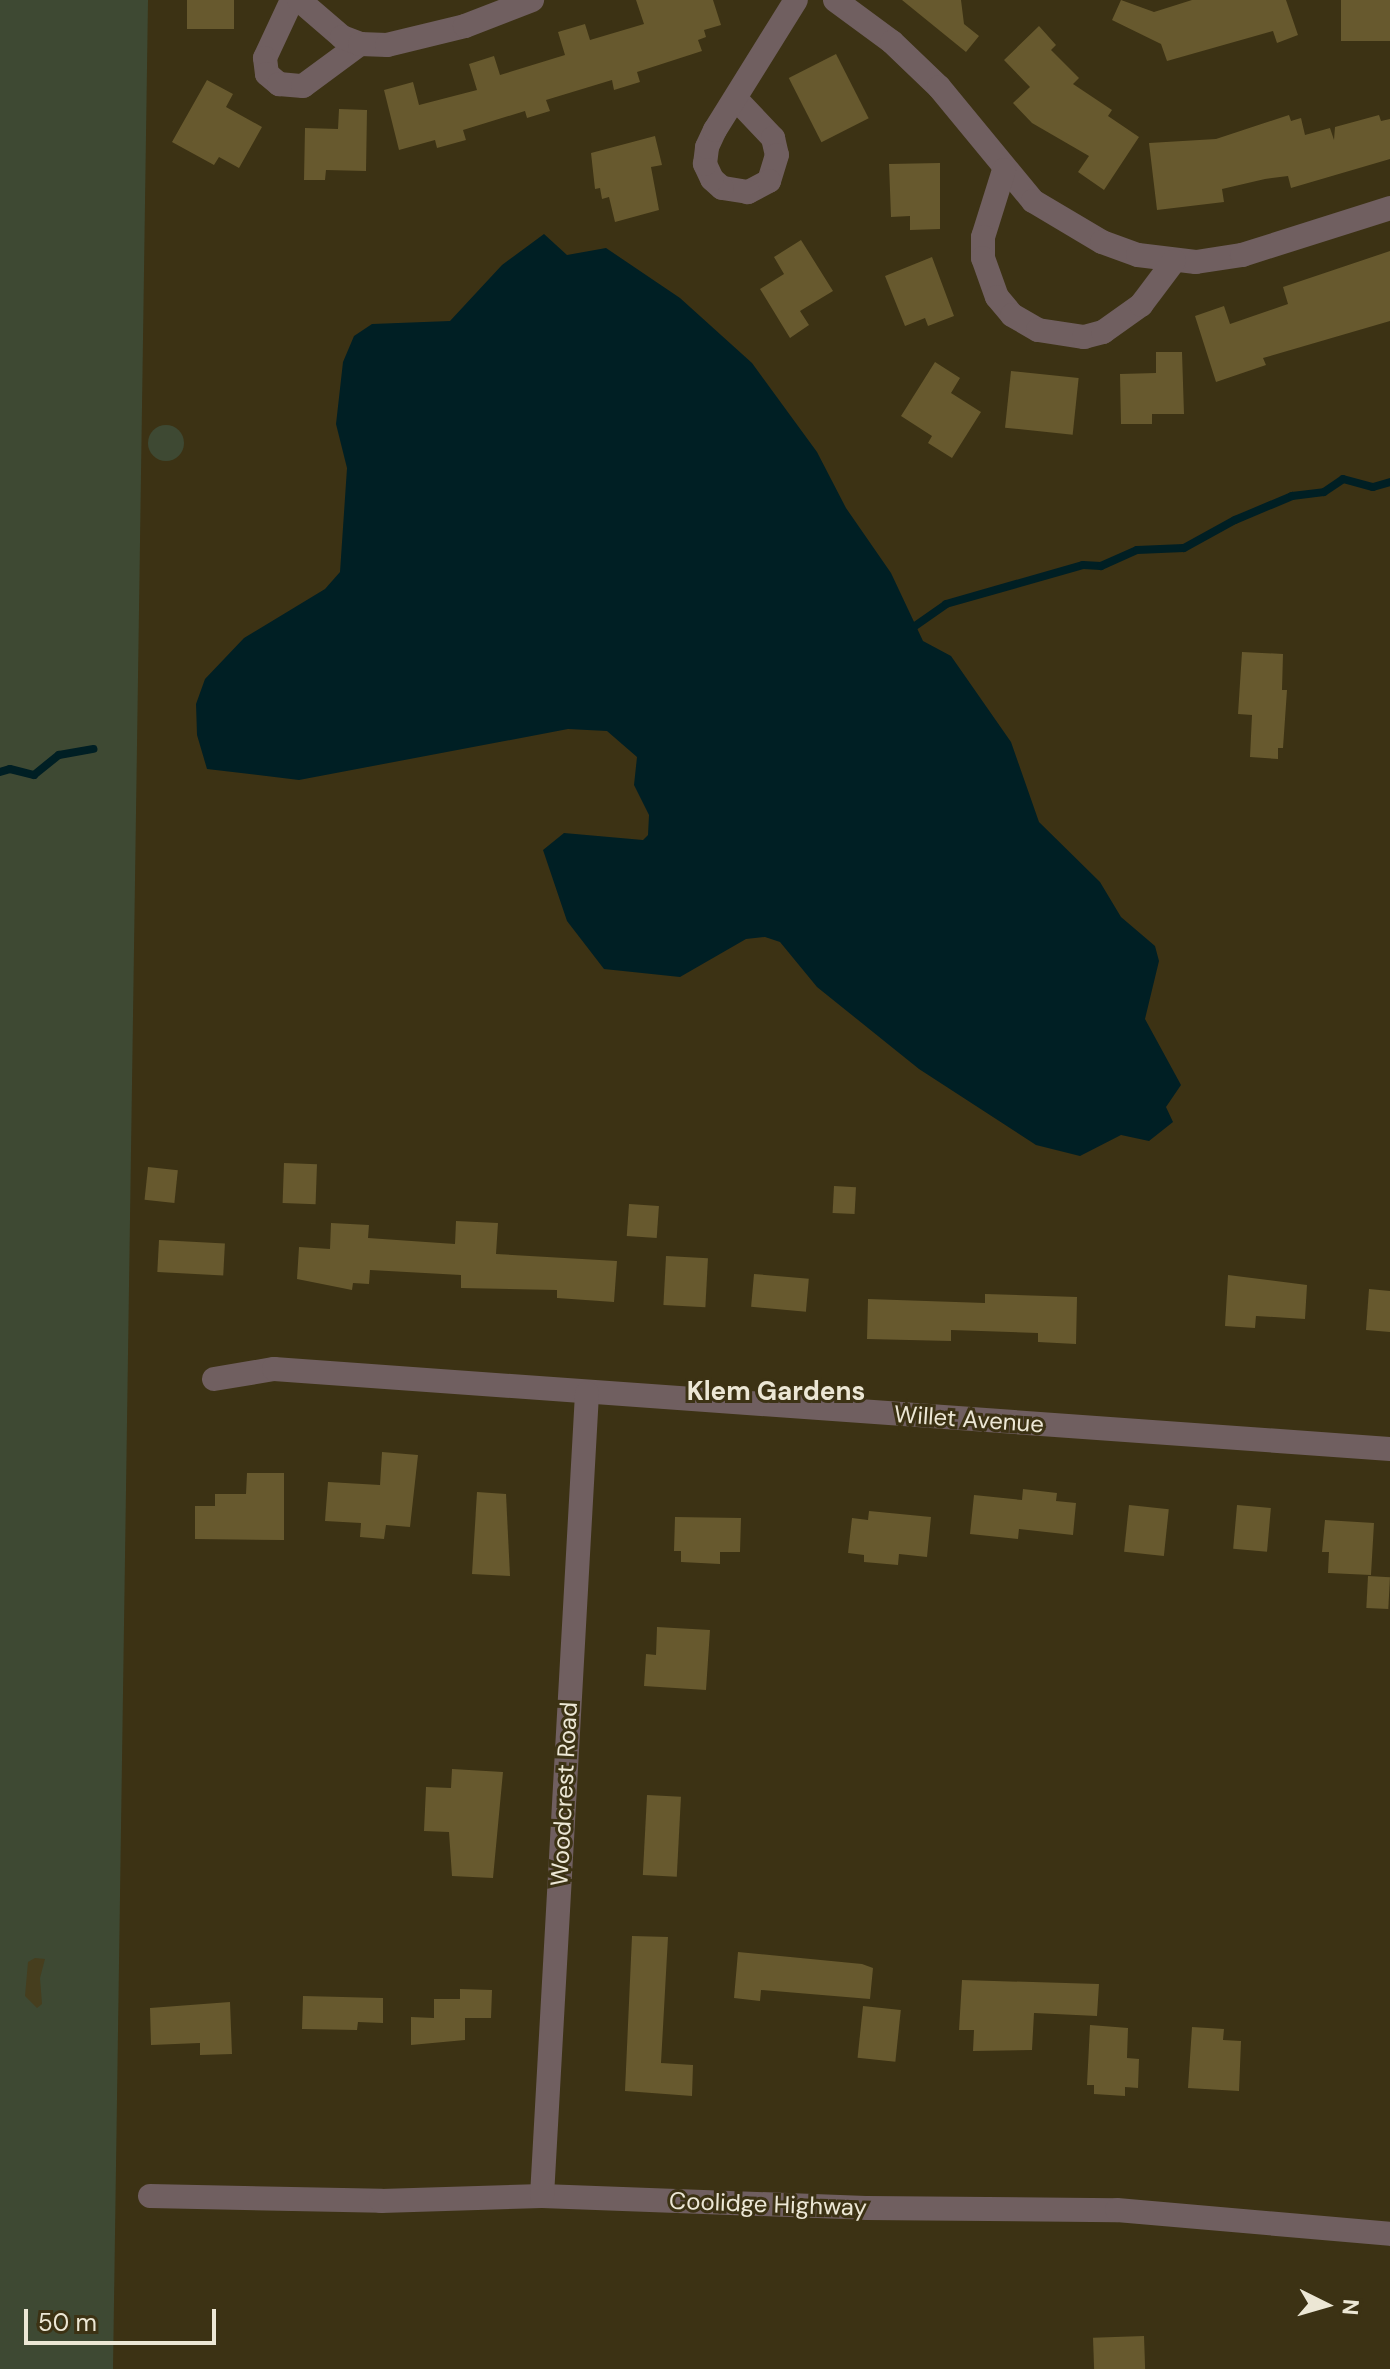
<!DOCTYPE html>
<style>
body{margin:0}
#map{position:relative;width:1390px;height:2369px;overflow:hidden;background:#3c3214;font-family:"DM Sans",sans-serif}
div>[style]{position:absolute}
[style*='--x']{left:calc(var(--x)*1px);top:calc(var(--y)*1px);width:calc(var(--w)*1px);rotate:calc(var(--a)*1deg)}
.green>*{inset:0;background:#3e4933}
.round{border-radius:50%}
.sand>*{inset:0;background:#463e1e}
.water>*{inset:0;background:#001f24}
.stream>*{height:8px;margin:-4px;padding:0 4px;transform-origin:4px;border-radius:4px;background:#001f24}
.building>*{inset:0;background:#67592e;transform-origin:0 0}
.minor>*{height:24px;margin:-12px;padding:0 12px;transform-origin:12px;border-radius:12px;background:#705f60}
span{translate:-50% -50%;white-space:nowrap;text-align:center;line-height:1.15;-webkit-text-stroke:6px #3c3214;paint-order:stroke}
.street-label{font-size:24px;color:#ece7d5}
.neighbourhood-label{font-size:26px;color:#ece7d5;font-weight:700}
.north{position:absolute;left:1286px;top:2265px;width:80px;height:80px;-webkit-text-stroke:6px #3c3214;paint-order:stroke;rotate:95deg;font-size:22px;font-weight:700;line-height:32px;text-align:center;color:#ece7d5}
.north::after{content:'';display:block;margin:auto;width:28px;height:36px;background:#ece7d5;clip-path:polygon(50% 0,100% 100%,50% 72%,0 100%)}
.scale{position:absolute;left:24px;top:2309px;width:192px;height:36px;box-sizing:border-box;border:4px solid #ece7d5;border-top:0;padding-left:10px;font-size:24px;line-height:28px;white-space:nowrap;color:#ece7d5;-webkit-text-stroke:6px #3c3214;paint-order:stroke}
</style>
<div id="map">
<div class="green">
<i style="clip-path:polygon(0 0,148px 0,113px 2369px,0 2369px)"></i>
<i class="round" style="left:148px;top:425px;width:36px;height:36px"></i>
</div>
<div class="sand">
<i style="clip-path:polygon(35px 1958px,45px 1959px,40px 1978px,42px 2004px,37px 2008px,25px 1996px,28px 1962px)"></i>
</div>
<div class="water">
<i style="clip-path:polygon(544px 234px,567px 255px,606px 248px,680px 298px,752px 363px,817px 452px,846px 508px,891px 573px,923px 641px,951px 656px,1011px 742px,1039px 822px,1100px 882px,1121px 917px,1155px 946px,1159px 961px,1145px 1019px,1181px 1085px,1166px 1107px,1173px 1122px,1149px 1141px,1121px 1135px,1080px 1156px,1036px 1145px,919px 1069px,817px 987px,780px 942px,765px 937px,746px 939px,680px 977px,604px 969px,567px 921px,543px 850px,564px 833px,643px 840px,648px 835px,649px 815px,634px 785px,637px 757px,607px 731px,568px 729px,299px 780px,207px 769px,197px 735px,196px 704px,205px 679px,244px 638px,325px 589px,340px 572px,347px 468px,336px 424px,343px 362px,354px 336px,372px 324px,450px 321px,502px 265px)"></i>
</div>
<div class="stream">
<i style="--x:915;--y:626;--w:38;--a:-35"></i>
<i style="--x:946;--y:604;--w:142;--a:-15.9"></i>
<i style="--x:1083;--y:565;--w:18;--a:3"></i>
<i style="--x:1101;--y:566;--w:39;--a:-24"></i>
<i style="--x:1137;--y:550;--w:47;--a:-2.4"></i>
<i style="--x:1184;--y:548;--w:58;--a:-28.8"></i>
<i style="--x:1235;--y:520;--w:62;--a:-22.8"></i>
<i style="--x:1292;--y:496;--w:32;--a:-7"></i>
<i style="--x:1324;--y:492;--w:23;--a:-34"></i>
<i style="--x:1343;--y:479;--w:31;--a:15"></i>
<i style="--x:1373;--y:487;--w:18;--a:-16"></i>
<i style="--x:0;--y:772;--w:10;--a:-17"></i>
<i style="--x:10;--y:769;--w:25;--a:14"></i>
<i style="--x:34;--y:775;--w:32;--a:-39"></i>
<i style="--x:59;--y:755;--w:35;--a:-10"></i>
</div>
<div class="building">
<i style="left:187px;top:0;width:47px;height:29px"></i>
<i style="clip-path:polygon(636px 0,713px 0,721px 25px,704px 30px,706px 37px,698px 40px,702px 51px,637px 72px,640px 82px,614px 90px,612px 80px,546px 100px,550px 111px,527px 118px,525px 111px,463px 130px,466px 140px,437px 148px,435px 140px,399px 150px,384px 90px,413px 82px,419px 105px,477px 90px,469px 64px,494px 56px,500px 75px,565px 55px,558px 32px,585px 24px,590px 40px,644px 24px)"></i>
<i style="clip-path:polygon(902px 0,961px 0,964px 24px,979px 36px,966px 52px)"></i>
<i style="clip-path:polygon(1121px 0,1154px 12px,1192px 0,1286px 0,1298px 35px,1277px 43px,1273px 31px,1167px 61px,1161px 44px,1112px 20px)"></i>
<i style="left:1341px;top:0;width:49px;height:41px"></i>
<i style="clip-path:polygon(1039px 26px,1056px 45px,1051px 50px,1079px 78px,1073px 84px,1112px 110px,1108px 116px,1139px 137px,1104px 190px,1078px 172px,1089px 156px,1032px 123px,1013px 103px,1030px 87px,1004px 60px)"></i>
<i style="left:836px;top:54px;width:72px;height:53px;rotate:63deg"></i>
<i style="clip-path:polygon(207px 80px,233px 94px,226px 107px,262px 127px,239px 168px,219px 157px,214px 165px,172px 142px)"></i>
<i style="clip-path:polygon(339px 109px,367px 110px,366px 171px,326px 170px,325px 180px,304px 180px,305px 128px,338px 129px)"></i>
<i style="clip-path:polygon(1289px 115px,1291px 121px,1301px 118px,1305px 135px,1330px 128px,1334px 140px,1335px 127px,1379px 115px,1381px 121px,1390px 119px,1390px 159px,1291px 188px,1288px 176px,1265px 179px,1222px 189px,1224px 202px,1157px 210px,1149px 143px,1216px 139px)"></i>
<i style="clip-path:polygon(655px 136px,662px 165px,651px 167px,659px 210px,615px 222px,609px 197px,602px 199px,600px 188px,595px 189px,591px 153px)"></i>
<i style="clip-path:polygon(940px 163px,940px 229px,910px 230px,910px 216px,891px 217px,889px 164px)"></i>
<i style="clip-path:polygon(801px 240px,833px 291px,800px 311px,809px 325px,790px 338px,760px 289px,784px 274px,774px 257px)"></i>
<i style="clip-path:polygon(1390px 251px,1390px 321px,1263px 358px,1266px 365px,1216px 382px,1195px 316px,1224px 306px,1230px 324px,1288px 304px,1283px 287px)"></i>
<i style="clip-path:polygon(932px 257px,954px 316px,928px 326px,925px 318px,905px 326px,885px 276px)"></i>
<i style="clip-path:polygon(1156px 352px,1182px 352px,1184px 414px,1152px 414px,1152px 424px,1121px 424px,1120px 374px,1156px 373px)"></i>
<i style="clip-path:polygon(935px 362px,960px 378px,951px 393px,981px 412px,952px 458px,928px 443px,932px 436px,901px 416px)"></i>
<i style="left:1011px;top:371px;width:68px;height:57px;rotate:6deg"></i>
<i style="clip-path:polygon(1242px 652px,1283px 654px,1282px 690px,1287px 690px,1283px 748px,1278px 748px,1278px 759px,1250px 757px,1252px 715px,1238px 714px)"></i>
<i style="left:284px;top:1163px;width:33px;height:40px;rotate:2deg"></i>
<i style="left:148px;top:1167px;width:30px;height:33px;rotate:6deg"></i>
<i style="left:834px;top:1186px;width:22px;height:27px;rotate:3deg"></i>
<i style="left:629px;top:1204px;width:30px;height:32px;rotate:4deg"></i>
<i style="clip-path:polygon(456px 1221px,498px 1223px,496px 1254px,617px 1261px,614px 1302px,557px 1298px,557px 1290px,461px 1288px,461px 1275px,370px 1270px,369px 1284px,353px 1283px,352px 1290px,297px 1279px,299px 1247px,330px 1249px,331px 1223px,369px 1225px,368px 1238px,455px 1244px)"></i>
<i style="left:159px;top:1240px;width:66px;height:32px;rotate:3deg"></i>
<i style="left:666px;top:1256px;width:42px;height:49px;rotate:3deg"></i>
<i style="left:754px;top:1274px;width:55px;height:33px;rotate:5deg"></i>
<i style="clip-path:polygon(1228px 1275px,1307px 1285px,1305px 1319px,1256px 1316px,1255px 1328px,1225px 1326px)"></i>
<i style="clip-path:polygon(1369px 1289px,1390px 1291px,1390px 1332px,1366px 1330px)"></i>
<i style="clip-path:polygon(985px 1294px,1077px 1297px,1076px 1344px,1038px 1342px,1038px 1333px,951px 1330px,951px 1341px,867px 1339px,868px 1299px,985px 1303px)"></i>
<i style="clip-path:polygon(382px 1452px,418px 1455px,410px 1527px,386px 1525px,384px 1539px,360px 1537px,361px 1523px,325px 1521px,328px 1482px,380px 1485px)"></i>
<i style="clip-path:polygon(247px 1473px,284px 1473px,284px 1540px,195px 1539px,195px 1506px,215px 1506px,215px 1494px,246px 1494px)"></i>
<i style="clip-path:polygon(1023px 1489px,1057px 1493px,1056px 1501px,1076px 1503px,1073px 1535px,1019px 1529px,1018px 1539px,970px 1534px,974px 1495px,1022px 1500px)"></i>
<i style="clip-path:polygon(477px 1492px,506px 1494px,510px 1576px,472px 1574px)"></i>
<i style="left:1129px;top:1505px;width:40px;height:47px;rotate:6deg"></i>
<i style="left:1237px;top:1505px;width:34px;height:44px;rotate:5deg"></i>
<i style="clip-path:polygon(869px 1511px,931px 1517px,927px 1557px,899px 1554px,898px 1565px,864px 1562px,864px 1555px,848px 1553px,852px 1518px,868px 1520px)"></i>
<i style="clip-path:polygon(675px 1517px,741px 1518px,740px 1552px,720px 1552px,720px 1564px,681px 1562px,681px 1551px,674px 1551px)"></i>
<i style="clip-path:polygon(1325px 1520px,1374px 1523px,1371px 1575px,1328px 1573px,1329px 1552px,1322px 1552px)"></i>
<i style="left:1368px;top:1576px;width:22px;height:32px;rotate:3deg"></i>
<i style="clip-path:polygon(657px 1627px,710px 1630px,706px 1690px,644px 1686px,646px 1654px,656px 1655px)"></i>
<i style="clip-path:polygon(452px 1769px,503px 1772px,493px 1878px,452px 1876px,449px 1832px,424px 1831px,426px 1787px,451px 1788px)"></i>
<i style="left:647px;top:1795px;width:34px;height:80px;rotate:3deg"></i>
<i style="clip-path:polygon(632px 1936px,668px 1937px,661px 2063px,693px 2065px,692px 2096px,625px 2091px)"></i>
<i style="clip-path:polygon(738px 1952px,862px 1964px,873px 1968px,870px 1999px,761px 1990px,760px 2001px,734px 1998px)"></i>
<i style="clip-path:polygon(962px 1980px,1099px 1984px,1097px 2016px,1034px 2013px,1032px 2050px,973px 2051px,974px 2030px,959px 2030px)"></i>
<i style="clip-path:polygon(460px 1989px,492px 1990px,491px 2018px,465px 2018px,465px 2040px,411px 2045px,411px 2017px,434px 2018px,434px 1999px,460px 1999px)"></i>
<i style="clip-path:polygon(303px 1996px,383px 1998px,383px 2023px,358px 2022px,357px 2030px,302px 2029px)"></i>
<i style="clip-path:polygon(230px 2002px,232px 2054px,200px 2055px,200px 2043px,151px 2045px,150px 2008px)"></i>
<i style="left:863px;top:2006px;width:38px;height:52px;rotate:6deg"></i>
<i style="clip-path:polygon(1090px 2025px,1128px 2028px,1127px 2058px,1139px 2059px,1138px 2088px,1125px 2087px,1125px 2096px,1094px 2094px,1094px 2085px,1087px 2085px)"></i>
<i style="clip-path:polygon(1192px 2027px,1224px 2029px,1223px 2040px,1241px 2041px,1239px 2091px,1188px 2088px)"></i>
<i style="left:1144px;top:2336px;width:33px;height:51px;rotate:88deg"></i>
</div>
<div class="minor">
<i style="--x:292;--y:0;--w:64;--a:115"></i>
<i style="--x:265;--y:58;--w:16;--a:83"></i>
<i style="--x:267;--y:74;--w:16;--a:40"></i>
<i style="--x:279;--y:84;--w:24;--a:5"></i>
<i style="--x:303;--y:86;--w:71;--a:-36.4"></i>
<i style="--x:299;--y:0;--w:57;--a:40.7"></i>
<i style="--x:342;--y:37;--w:19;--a:21"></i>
<i style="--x:360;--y:44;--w:27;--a:2"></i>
<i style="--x:387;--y:45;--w:80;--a:-13.7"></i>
<i style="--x:465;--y:26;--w:72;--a:-21.2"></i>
<i style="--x:835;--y:0;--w:71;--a:36.4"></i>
<i style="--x:892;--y:42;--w:65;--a:43.8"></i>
<i style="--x:939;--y:87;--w:148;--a:50.5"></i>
<i style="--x:1033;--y:201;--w:80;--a:30.7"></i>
<i style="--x:1102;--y:242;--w:38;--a:20"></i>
<i style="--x:1138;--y:255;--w:58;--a:6.9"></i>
<i style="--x:1196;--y:262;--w:47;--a:-8.7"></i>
<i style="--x:1242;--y:255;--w:155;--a:-17.6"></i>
<i style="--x:736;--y:99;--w:54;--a:46.5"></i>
<i style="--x:773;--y:138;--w:17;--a:77"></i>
<i style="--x:777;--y:155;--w:27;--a:107"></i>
<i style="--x:769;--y:181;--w:24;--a:152"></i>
<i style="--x:748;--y:192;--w:26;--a:-171"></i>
<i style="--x:722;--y:188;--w:13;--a:-138"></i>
<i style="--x:712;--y:179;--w:17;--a:-115"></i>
<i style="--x:705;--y:164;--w:17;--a:-83"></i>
<i style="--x:707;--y:147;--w:19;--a:-65"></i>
<i style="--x:715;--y:130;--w:153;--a:-58.1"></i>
<i style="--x:1004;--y:170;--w:70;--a:107.4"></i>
<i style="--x:983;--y:237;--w:21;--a:90"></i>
<i style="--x:983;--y:258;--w:41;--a:70.3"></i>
<i style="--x:997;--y:297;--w:23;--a:50"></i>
<i style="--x:1012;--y:315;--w:30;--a:30"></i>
<i style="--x:1038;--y:330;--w:47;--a:8.7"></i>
<i style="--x:1084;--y:337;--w:20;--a:-15"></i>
<i style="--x:1103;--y:332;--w:47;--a:-35.4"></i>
<i style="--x:1141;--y:305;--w:55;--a:-53.1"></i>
<i style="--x:214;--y:1379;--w:61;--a:-9.5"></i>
<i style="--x:274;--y:1369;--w:1119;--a:4.1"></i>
<i style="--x:150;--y:2196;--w:231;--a:1.2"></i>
<i style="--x:381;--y:2201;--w:161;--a:-1.8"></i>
<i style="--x:542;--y:2196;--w:324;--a:2.1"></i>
<i style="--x:866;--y:2208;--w:251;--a:0.5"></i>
<i style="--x:1117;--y:2210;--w:274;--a:5"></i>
<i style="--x:542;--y:2196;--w:804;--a:-86.79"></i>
</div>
<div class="street-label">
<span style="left:969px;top:1419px;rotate:4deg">Willet Avenue</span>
<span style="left:564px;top:1794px;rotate:-87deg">Woodcrest Road</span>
<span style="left:768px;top:2204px;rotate:2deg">Coolidge Highway</span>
</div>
<div class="neighbourhood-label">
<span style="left:776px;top:1392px">Klem Gardens</span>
</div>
<div class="north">N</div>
<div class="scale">50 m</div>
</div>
